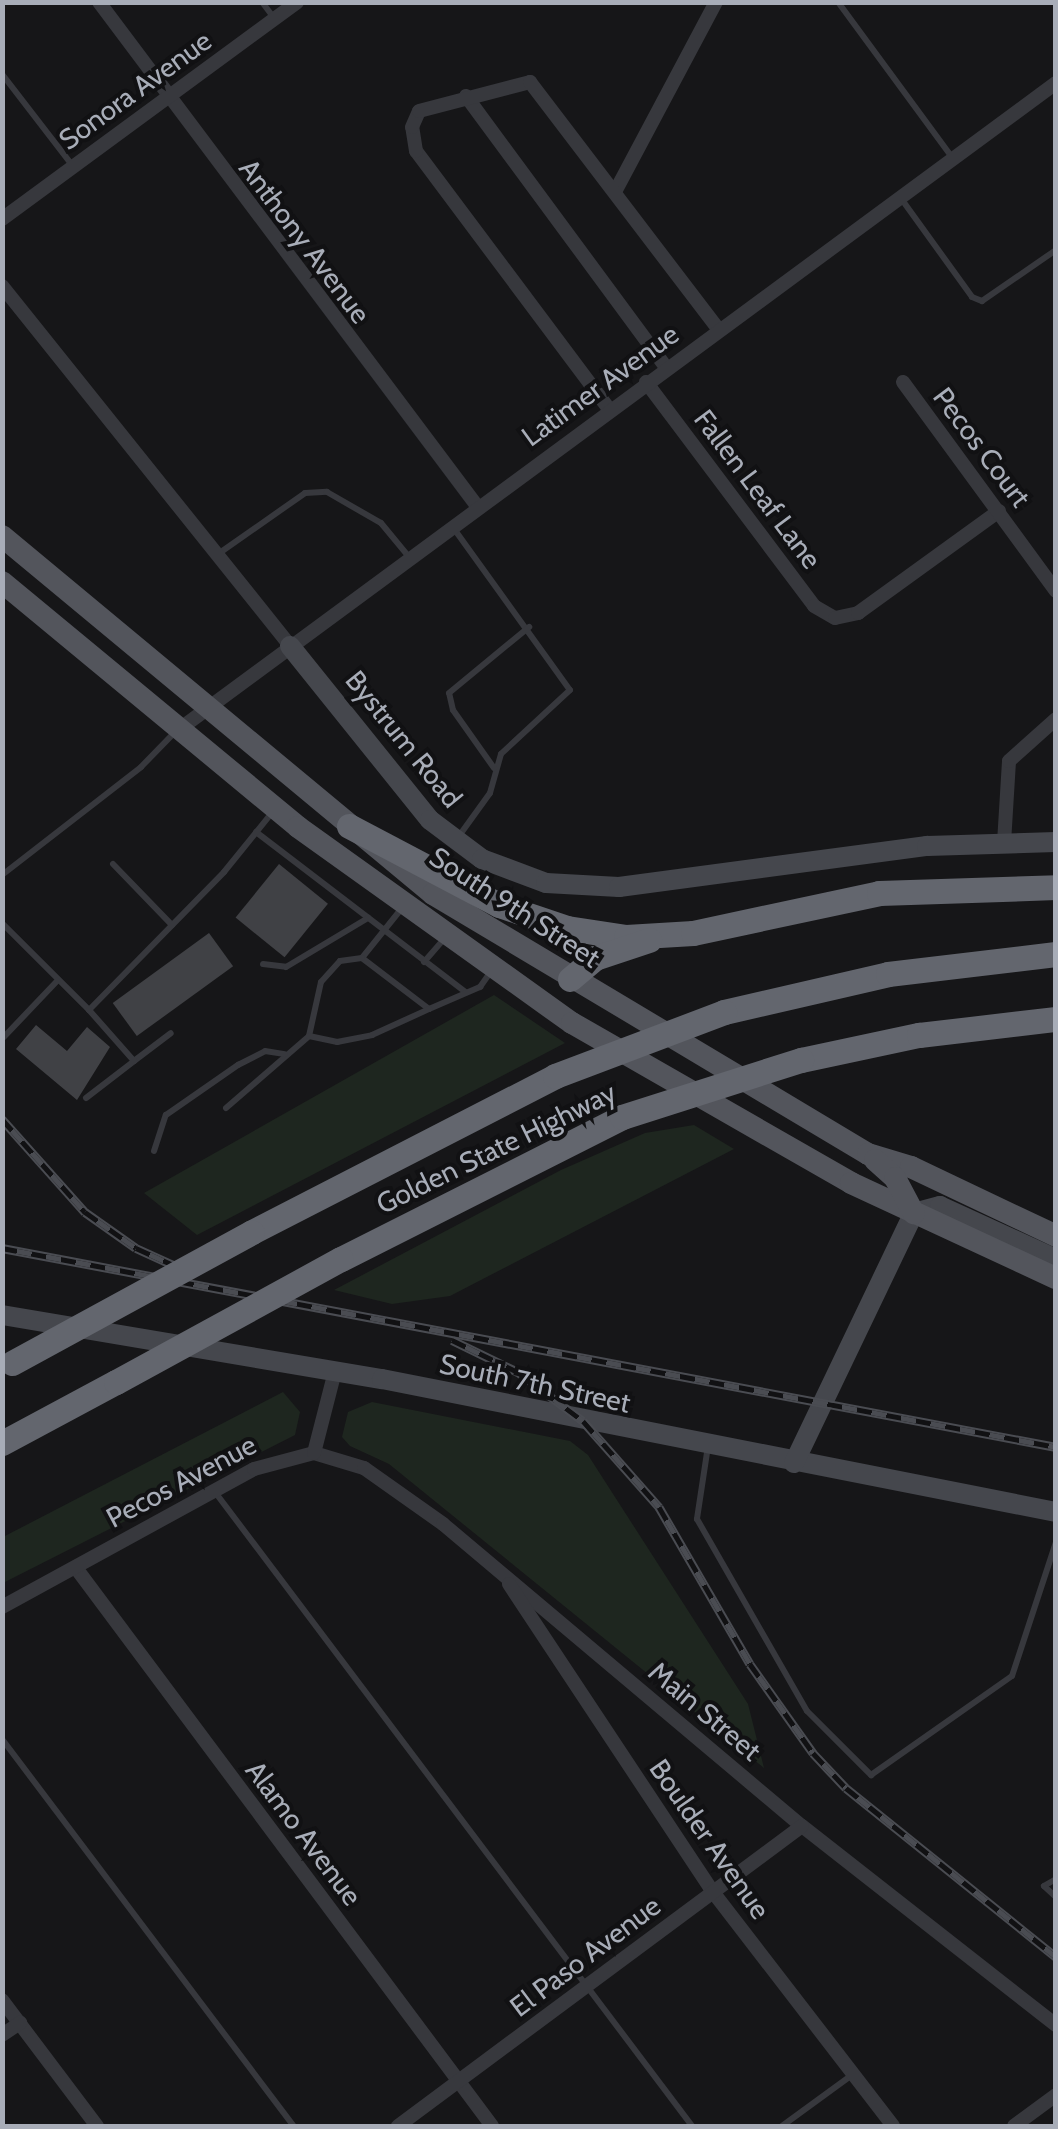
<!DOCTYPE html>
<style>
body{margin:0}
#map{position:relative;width:1058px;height:2129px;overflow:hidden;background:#161618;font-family:Cabin,sans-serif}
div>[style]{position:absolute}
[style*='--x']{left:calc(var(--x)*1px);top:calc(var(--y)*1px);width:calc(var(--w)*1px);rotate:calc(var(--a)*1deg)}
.green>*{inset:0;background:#1e261f}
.building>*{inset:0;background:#404145;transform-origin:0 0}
.lane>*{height:6px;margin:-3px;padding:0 3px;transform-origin:3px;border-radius:3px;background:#37383d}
.street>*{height:14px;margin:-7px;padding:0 7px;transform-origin:7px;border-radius:7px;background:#37383d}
.secondary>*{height:20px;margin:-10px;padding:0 10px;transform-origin:10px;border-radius:10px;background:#45474d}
.primary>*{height:22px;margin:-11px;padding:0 11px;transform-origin:11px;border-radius:11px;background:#53555c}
.highway>*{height:25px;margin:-12.5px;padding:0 12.5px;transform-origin:12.5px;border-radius:12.5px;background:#63666e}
.rail>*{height:9px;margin-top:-4.5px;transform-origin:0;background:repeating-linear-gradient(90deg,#111113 0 15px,#4a4c52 0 30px);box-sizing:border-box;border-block:2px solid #4a4c52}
.highway-bridge>*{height:25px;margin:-12.5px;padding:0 12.5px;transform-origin:12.5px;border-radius:12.5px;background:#63666e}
span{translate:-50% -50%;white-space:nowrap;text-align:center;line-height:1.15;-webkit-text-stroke:8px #111113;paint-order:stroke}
.street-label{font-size:28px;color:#a8adb8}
.frame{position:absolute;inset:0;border:5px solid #a8adb8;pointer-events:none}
</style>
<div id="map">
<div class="green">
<i style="clip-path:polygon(494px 995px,565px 1043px,197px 1235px,144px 1193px)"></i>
<i style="clip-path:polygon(694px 1125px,734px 1149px,450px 1296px,392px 1304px,334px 1290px,561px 1170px,645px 1133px)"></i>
<i style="clip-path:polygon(283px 1392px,300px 1412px,295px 1435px,3px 1583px,3px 1537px)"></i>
<i style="clip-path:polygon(372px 1402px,570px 1441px,588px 1455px,748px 1704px,764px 1768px,389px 1464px,350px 1446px,342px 1437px,348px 1412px)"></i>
</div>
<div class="building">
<i style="left:279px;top:864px;width:63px;height:69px;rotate:39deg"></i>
<i style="left:209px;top:933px;width:41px;height:119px;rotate:54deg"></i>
<i style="clip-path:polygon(36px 1025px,67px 1051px,87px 1027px,110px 1047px,77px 1100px,16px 1049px)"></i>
</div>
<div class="lane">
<i style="--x:262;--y:2;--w:20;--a:53"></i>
<i style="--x:838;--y:2;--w:192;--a:53.7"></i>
<i style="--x:2;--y:74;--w:115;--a:52.4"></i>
<i style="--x:900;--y:197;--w:123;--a:54.2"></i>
<i style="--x:972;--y:297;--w:11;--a:22"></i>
<i style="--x:982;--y:301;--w:90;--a:-34.6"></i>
<i style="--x:452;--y:526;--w:202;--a:54.3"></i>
<i style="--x:570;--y:690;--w:94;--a:137.2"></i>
<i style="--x:501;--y:754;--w:41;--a:105.8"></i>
<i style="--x:490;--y:793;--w:53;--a:125.8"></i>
<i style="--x:218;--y:554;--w:106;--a:-35"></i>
<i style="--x:305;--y:493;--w:22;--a:-3"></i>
<i style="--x:327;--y:492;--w:62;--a:29.9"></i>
<i style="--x:381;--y:523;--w:44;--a:50.5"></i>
<i style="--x:494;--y:768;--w:71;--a:-125.3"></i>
<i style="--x:453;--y:710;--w:17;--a:-103"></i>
<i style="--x:449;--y:693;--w:104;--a:-39.5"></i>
<i style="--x:256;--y:832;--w:263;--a:37.4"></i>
<i style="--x:113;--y:864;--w:85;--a:46"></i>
<i style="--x:2;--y:875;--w:176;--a:-37.8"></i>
<i style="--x:141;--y:767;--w:49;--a:-45.8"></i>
<i style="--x:402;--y:908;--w:64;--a:128.7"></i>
<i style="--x:362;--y:958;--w:84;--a:37.3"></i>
<i style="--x:429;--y:1009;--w:56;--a:-23.3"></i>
<i style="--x:480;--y:987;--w:19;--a:-55"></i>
<i style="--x:2;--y:923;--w:123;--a:45"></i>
<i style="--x:89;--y:1010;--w:193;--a:-45.6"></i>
<i style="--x:224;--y:872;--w:75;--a:-51"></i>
<i style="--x:424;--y:962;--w:29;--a:-49"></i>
<i style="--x:263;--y:964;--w:23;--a:7"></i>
<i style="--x:286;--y:967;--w:96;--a:-30.9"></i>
<i style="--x:309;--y:1036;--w:55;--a:-77.5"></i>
<i style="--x:321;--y:982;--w:28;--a:-48"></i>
<i style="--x:340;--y:961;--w:22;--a:-8"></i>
<i style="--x:2;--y:1039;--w:80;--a:-46.5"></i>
<i style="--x:134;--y:1061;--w:46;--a:-37.1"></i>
<i style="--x:86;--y:1098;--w:61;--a:-37.6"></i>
<i style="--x:134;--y:1061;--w:68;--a:-131.4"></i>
<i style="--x:226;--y:1108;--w:110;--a:-40.9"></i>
<i style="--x:309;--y:1036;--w:29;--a:12"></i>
<i style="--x:337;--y:1042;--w:36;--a:-11"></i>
<i style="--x:372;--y:1035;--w:63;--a:-24.5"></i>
<i style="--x:154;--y:1151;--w:38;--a:-72"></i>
<i style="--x:166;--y:1115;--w:88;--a:-34.8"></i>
<i style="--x:238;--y:1065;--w:30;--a:-27"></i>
<i style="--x:265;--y:1051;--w:20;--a:9"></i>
<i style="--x:708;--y:1446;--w:74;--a:98.6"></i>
<i style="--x:697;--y:1519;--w:221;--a:60.2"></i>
<i style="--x:807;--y:1711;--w:91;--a:45"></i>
<i style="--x:871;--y:1775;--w:172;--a:-35.1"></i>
<i style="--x:1012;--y:1676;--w:141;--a:-71.8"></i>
<i style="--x:215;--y:1492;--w:793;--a:53.04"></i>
<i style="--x:2;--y:1739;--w:485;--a:53"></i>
<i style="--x:1056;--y:1879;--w:14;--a:150"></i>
<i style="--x:1044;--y:1886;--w:16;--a:43"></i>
<i style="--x:782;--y:2126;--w:87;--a:-36.1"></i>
</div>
<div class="street">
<i style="--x:99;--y:2;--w:630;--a:53.13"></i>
<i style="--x:466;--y:96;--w:337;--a:53.6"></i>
<i style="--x:616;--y:190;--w:213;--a:-62"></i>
<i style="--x:2;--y:219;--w:366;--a:-36.3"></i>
<i style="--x:2;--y:286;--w:461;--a:51.3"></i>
<i style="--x:646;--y:382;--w:280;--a:53.1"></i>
<i style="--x:814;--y:606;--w:24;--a:30"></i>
<i style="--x:835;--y:618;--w:24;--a:-12"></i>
<i style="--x:858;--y:613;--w:174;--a:-35.9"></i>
<i style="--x:903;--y:382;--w:259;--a:53.8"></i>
<i style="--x:609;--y:409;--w:322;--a:-126.8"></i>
<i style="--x:416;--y:151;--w:24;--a:-99"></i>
<i style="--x:412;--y:127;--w:17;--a:-66"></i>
<i style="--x:419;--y:111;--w:115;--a:-14.6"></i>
<i style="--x:530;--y:82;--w:310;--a:52.7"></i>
<i style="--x:177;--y:731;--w:1092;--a:-36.4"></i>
<i style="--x:1004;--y:843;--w:82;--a:-86.5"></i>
<i style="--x:1009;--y:761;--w:63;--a:-41.8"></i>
<i style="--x:314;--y:1453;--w:52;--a:16.7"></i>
<i style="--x:364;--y:1468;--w:97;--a:35.3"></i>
<i style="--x:443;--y:1524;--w:469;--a:40.1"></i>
<i style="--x:802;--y:1826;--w:323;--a:38.1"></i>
<i style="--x:76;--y:1568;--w:696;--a:53.29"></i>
<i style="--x:509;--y:1584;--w:369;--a:56.5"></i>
<i style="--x:713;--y:1892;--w:295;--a:52.4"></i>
<i style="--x:2;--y:1607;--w:287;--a:-28.7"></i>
<i style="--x:254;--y:1469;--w:62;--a:-14.9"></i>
<i style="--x:314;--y:1453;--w:85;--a:-75.6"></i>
<i style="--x:2;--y:2000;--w:158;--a:53"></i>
<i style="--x:2;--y:2035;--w:22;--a:-34"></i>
<i style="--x:398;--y:2126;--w:503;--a:-36.6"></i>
<i style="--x:1014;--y:2126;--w:52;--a:-36.4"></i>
</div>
<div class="secondary">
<i style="--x:290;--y:646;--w:223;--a:51.2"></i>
<i style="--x:430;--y:820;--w:65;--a:36.9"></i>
<i style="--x:482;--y:859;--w:68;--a:20.6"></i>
<i style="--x:546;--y:883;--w:73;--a:3.1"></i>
<i style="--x:619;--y:887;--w:311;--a:-7.6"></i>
<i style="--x:927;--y:846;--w:129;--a:-1.8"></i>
<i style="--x:2;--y:1315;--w:385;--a:9.6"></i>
<i style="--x:382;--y:1379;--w:687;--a:11.16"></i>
<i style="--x:794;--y:1463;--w:277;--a:-64.4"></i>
<i style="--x:914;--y:1213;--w:27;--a:-15"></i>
<i style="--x:940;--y:1206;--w:128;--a:24.6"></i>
</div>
<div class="primary">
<i style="--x:2;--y:536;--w:560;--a:39.71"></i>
<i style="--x:433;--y:894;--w:507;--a:30.87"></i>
<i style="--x:868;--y:1154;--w:45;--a:16.8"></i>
<i style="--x:911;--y:1167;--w:161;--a:25.4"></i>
<i style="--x:2;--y:582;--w:384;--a:39.6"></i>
<i style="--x:298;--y:827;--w:337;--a:35.6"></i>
<i style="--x:572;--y:1023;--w:322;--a:29.8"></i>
<i style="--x:851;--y:1183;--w:226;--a:24.9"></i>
<i style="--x:875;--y:1160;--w:27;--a:42"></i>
<i style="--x:895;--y:1178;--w:40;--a:62"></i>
</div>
<div class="highway">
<i style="--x:349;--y:826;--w:170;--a:27.8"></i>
<i style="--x:499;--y:905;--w:72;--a:18.7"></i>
<i style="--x:567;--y:928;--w:60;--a:8.7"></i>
<i style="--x:626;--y:937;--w:67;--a:-3.4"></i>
<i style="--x:693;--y:933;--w:190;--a:-12.1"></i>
<i style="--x:879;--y:893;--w:177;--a:-1.9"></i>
<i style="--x:570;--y:979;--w:33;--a:-40"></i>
<i style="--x:595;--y:958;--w:57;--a:-18.4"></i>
<i style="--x:724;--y:1012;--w:168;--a:-13"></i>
<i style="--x:888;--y:974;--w:169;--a:-6.8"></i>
<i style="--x:801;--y:1060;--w:121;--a:-12"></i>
<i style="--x:919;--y:1035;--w:138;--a:-6.7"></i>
<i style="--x:252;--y:1232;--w:341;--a:-27.2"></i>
<i style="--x:341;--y:1259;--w:315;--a:-26.8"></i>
<i style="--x:2;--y:1443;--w:129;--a:-28.2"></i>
</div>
<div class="rail">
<i style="--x:2;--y:1119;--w:125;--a:48.3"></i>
<i style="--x:85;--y:1212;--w:62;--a:35.2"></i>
<i style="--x:136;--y:1248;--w:63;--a:24.5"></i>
<i style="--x:2;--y:1248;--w:1073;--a:10.69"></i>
<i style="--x:452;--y:1340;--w:73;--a:25.9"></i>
<i style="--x:518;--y:1372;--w:81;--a:37"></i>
<i style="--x:583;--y:1421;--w:115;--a:48.5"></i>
<i style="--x:659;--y:1507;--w:181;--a:59.9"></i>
<i style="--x:750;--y:1664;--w:109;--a:54.7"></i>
<i style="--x:813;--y:1753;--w:48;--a:46.7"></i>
<i style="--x:846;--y:1788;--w:270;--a:38.8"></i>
</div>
<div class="highway-bridge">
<i style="--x:555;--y:1076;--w:181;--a:-20.7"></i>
<i style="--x:622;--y:1117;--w:188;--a:-17.7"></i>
<i style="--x:12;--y:1363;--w:273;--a:-28.6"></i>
<i style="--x:116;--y:1382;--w:256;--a:-28.7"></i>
</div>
<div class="street-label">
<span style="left:135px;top:90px;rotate:-36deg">Sonora Avenue</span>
<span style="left:305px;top:241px;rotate:53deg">Anthony Avenue</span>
<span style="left:600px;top:385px;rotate:-36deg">Latimer Avenue</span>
<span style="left:982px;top:447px;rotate:53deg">Pecos Court</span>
<span style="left:758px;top:489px;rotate:53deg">Fallen Leaf Lane</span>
<span style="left:404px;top:739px;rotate:51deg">Bystrum Road</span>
<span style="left:515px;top:907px;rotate:33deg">South 9th Street</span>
<span style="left:496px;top:1148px;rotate:-26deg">Golden State Highway</span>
<span style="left:535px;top:1383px;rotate:12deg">South 7th Street</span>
<span style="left:181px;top:1481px;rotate:-28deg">Pecos Avenue</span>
<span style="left:705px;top:1711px;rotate:40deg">Main Street</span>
<span style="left:304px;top:1833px;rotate:53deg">Alamo Avenue</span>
<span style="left:710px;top:1839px;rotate:55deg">Boulder Avenue</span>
<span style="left:585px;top:1956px;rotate:-37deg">El Paso Avenue</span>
</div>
<div class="frame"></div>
</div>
